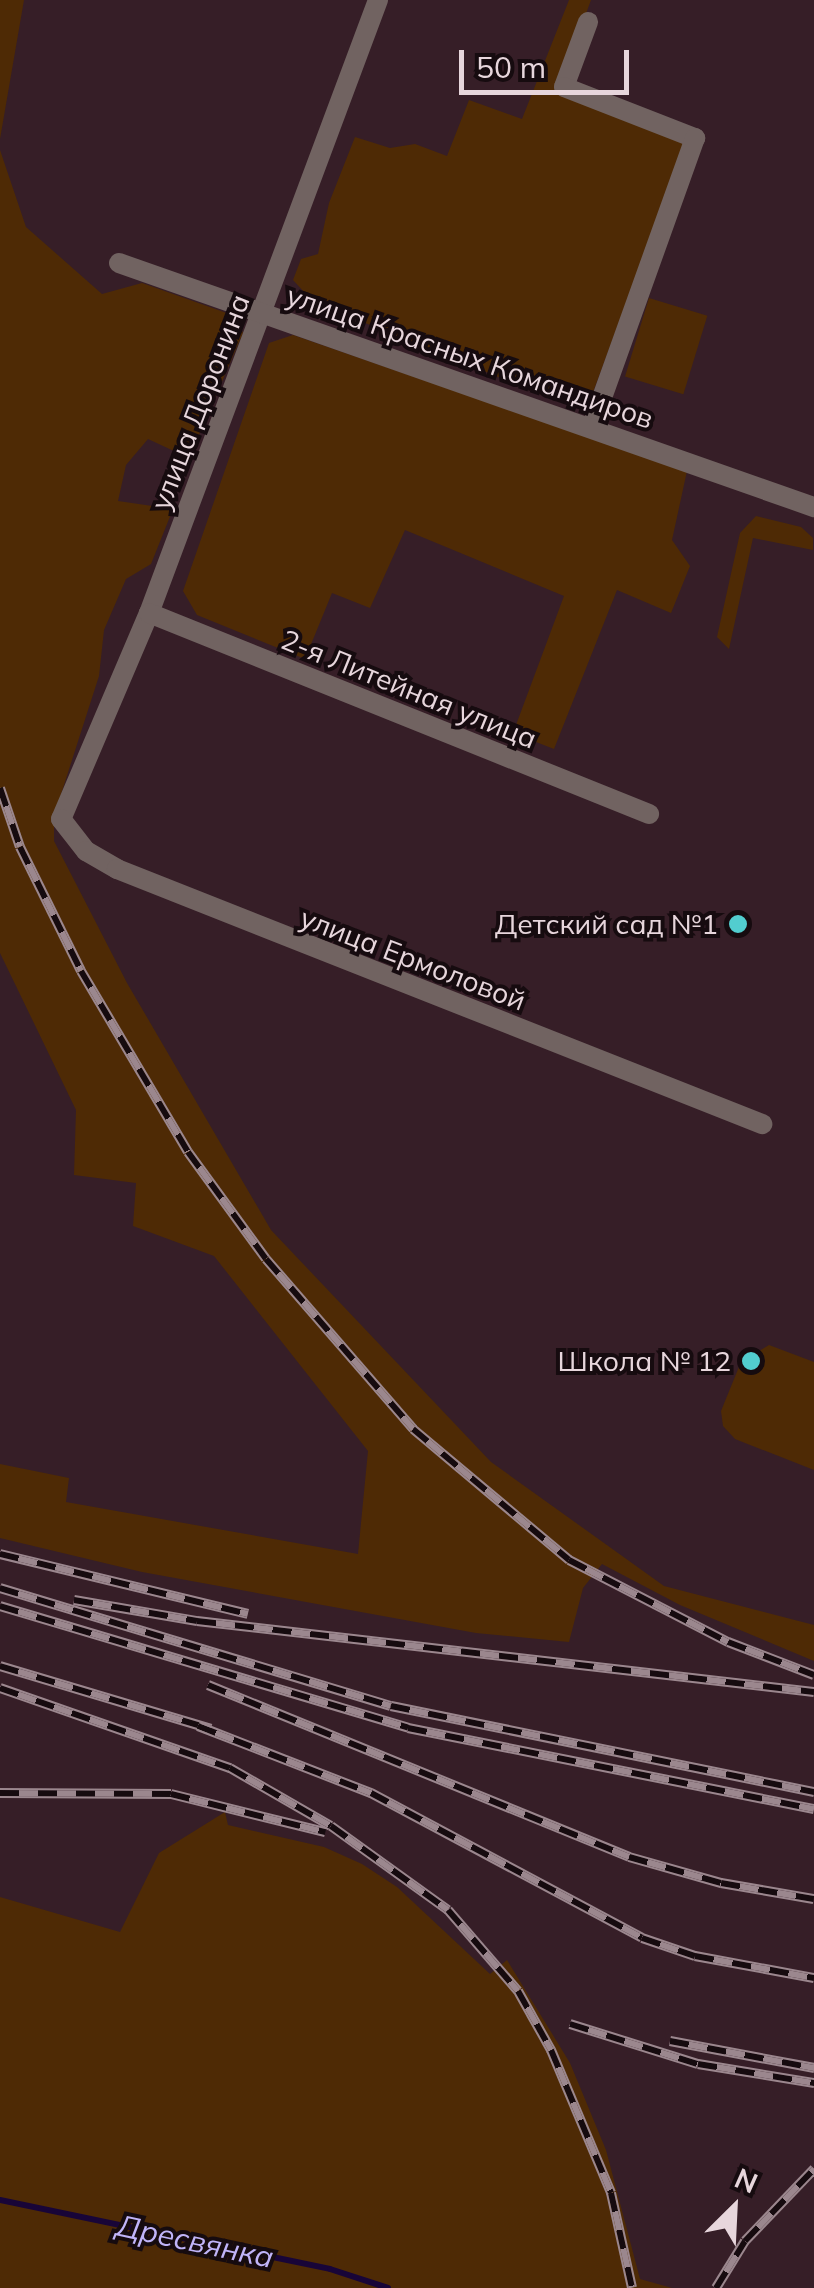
<!DOCTYPE html>
<meta charset="utf-8">
<style>
body{margin:0}
#map{position:relative;width:814px;height:2288px;overflow:hidden;background:#361e27;font-family:Mulish,sans-serif}
div>[style]{position:absolute}
[style*='--x']{left:calc(var(--x)*1px);top:calc(var(--y)*1px);width:calc(var(--w)*1px);rotate:calc(var(--a)*1deg)}
.green>*{inset:0;background:#4e2a05;transform-origin:0 0}
.stream>*{height:6px;margin:-3px;padding:0 3px;transform-origin:3px;border-radius:3px;background:#180538}
.minor>*{height:20px;margin:-10px;padding:0 10px;transform-origin:10px;border-radius:10px;background:#716361}
.rail>*{height:10px;margin-top:-5px;transform-origin:0;background:repeating-linear-gradient(90deg,#160b0f 0 19px,#9b878e 0 38px);box-sizing:border-box;border-block:2px solid #9b878e}
.dots>*{width:28px;height:28px;translate:-50% -50%;box-sizing:border-box;border:5px solid #160b0f;border-radius:50%}
span{translate:-50% -50%;white-space:nowrap;text-align:center;line-height:1.15;-webkit-text-stroke:8px #160b0f;paint-order:stroke}
.street-label{font-size:28px;color:#e7d6dc}
.poi-label{font-size:28px;color:#e7d6dc}
.right{translate:-100% -50%;text-align:right}
.water-label{font-size:30px;color:#c0b4f8;font-style:italic}
.north{position:absolute;left:684px;top:2158px;width:100px;height:100px;-webkit-text-stroke:8px #160b0f;paint-order:stroke;rotate:24deg;font-size:28px;font-weight:700;line-height:40px;text-align:center;color:#e7d6dc}
.north::after{content:'';display:block;margin:auto;width:35px;height:45px;background:#e7d6dc;clip-path:polygon(50% 0,100% 100%,50% 72%,0 100%)}
.scale{position:absolute;left:459px;top:50px;width:170px;height:45px;box-sizing:border-box;border:5px solid #e7d6dc;border-top:0;padding-left:12px;font-size:30px;line-height:35px;white-space:nowrap;color:#e7d6dc;-webkit-text-stroke:8px #160b0f;paint-order:stroke}
</style>
<div id="map">
<div class="green">
<i style="clip-path:polygon(0 0,24px 0,0 139px)"></i>
<i style="clip-path:polygon(569px 0,591px 0,558px 90px,685px 144px,589px 403px,557px 401px,358px 320px,345px 307px,305px 293px,293px 280px,301px 259px,318px 254px,329px 203px,355px 137px,390px 148px,415px 144px,447px 156px,469px 100px,522px 119px)"></i>
<i style="clip-path:polygon(0 150px,26px 227px,102px 294px,142px 283px,235px 316px,243px 333px,189px 458px,148px 439px,126px 465px,118px 501px,173px 509px,151px 564px,126px 579px,104px 630px,99px 676px,54px 816px,54px 841px,127px 983px,271px 1230px,491px 1462px,664px 1586px,814px 1625px,814px 1661px,680px 1605px,602px 1564px,583px 1588px,569px 1642px,476px 1633px,142px 1572px,0 1538px,0 1464px,69px 1478px,66px 1502px,358px 1554px,368px 1451px,214px 1256px,133px 1226px,136px 1183px,74px 1175px,76px 1110px,0 953px)"></i>
<i style="left:649px;top:298px;width:61px;height:82px;rotate:17deg"></i>
<i style="clip-path:polygon(293px 335px,687px 471px,672px 540px,690px 566px,671px 613px,617px 590px,554px 749px,513px 733px,564px 596px,405px 530px,370px 608px,332px 593px,305px 659px,197px 615px,183px 591px,269px 343px)"></i>
<i style="clip-path:polygon(756px 516px,801px 527px,813px 538px,813px 550px,753px 538px,729px 649px,717px 637px,740px 533px)"></i>
<i style="clip-path:polygon(769px 1345px,814px 1362px,814px 1470px,735px 1439px,723px 1426px,721px 1411px,741px 1362px)"></i>
<i style="clip-path:polygon(225px 1812px,228px 1825px,324px 1847px,362px 1864px,397px 1887px,490px 1974px,507px 1960px,570px 2063px,606px 2150px,640px 2279px,672px 2288px,0 2288px,0 1897px,120px 1932px,159px 1853px)"></i>
</div>
<div class="stream">
<i style="--x:0;--y:2200;--w:337;--a:11.8"></i>
<i style="--x:330;--y:2269;--w:61;--a:18.1"></i>
</div>
<div class="minor">
<i style="--x:378;--y:0;--w:654;--a:110.48"></i>
<i style="--x:149;--y:613;--w:224;--a:113.1"></i>
<i style="--x:61;--y:819;--w:41;--a:52"></i>
<i style="--x:86;--y:851;--w:36;--a:30"></i>
<i style="--x:117;--y:869;--w:694;--a:21.57"></i>
<i style="--x:588;--y:22;--w:69;--a:110.3"></i>
<i style="--x:564;--y:87;--w:141;--a:21.3"></i>
<i style="--x:695;--y:138;--w:308;--a:109.7"></i>
<i style="--x:119;--y:263;--w:737;--a:19.35"></i>
<i style="--x:149;--y:613;--w:539;--a:21.9"></i>
</div>
<div class="rail">
<i style="--x:0;--y:788;--w:62;--a:71.3"></i>
<i style="--x:20;--y:847;--w:138;--a:63.8"></i>
<i style="--x:81;--y:971;--w:210;--a:59.4"></i>
<i style="--x:188;--y:1152;--w:132;--a:53.9"></i>
<i style="--x:266;--y:1259;--w:225;--a:49.1"></i>
<i style="--x:413;--y:1429;--w:204;--a:40"></i>
<i style="--x:569;--y:1560;--w:179;--a:27.3"></i>
<i style="--x:728;--y:1642;--w:92;--a:21"></i>
<i style="--x:0;--y:1554;--w:255;--a:13.6"></i>
<i style="--x:0;--y:1588;--w:408;--a:16.8"></i>
<i style="--x:391;--y:1706;--w:432;--a:11.5"></i>
<i style="--x:74;--y:1600;--w:125;--a:9.7"></i>
<i style="--x:197;--y:1621;--w:621;--a:6.56"></i>
<i style="--x:0;--y:1606;--w:426;--a:16.6"></i>
<i style="--x:408;--y:1728;--w:414;--a:11.3"></i>
<i style="--x:0;--y:1666;--w:220;--a:16.6"></i>
<i style="--x:208;--y:1685;--w:455;--a:22.2"></i>
<i style="--x:629;--y:1857;--w:96;--a:15.8"></i>
<i style="--x:721;--y:1883;--w:94;--a:9.8"></i>
<i style="--x:0;--y:1688;--w:244;--a:19.2"></i>
<i style="--x:230;--y:1768;--w:116;--a:29.9"></i>
<i style="--x:331;--y:1826;--w:144;--a:35.7"></i>
<i style="--x:448;--y:1910;--w:107;--a:49.2"></i>
<i style="--x:518;--y:1991;--w:68;--a:60.8"></i>
<i style="--x:551;--y:2050;--w:155;--a:67.2"></i>
<i style="--x:611;--y:2193;--w:97;--a:77.5"></i>
<i style="--x:198;--y:1726;--w:186;--a:21.2"></i>
<i style="--x:371;--y:1793;--w:307;--a:28.1"></i>
<i style="--x:642;--y:1938;--w:56;--a:18.8"></i>
<i style="--x:695;--y:1956;--w:121;--a:10.5"></i>
<i style="--x:0;--y:1793;--w:171;--a:0.3"></i>
<i style="--x:171;--y:1794;--w:159;--a:13.9"></i>
<i style="--x:570;--y:2024;--w:134;--a:17.4"></i>
<i style="--x:698;--y:2064;--w:118;--a:9.3"></i>
<i style="--x:670;--y:2041;--w:147;--a:10.6"></i>
<i style="--x:716;--y:2288;--w:55;--a:-58.3"></i>
<i style="--x:745;--y:2241;--w:100;--a:-46.2"></i>
</div>
<div class="dots">
<i style="left:738px;top:924px;background:#52cdcf"></i>
<i style="left:751px;top:1361px;background:#52cdcf"></i>
</div>
<div class="street-label">
<span style="left:470px;top:357px;rotate:19deg">улица Красных Командиров</span>
<span style="left:200px;top:402px;rotate:-69deg">улица Доронина</span>
<span style="left:409px;top:689px;rotate:22deg">2-я Литейная улица</span>
<span style="left:413px;top:959px;rotate:21deg">улица Ермоловой</span>
</div>
<div class="poi-label">
<span class="right" style="left:718px;top:924px">Детский сад №1</span>
<span class="right" style="left:731px;top:1361px">Школа № 12</span>
</div>
<div class="water-label">
<span style="left:195px;top:2241px;rotate:12deg">Дресвянка</span>
</div>
<div class="north">N</div>
<div class="scale">50 m</div>
</div>
